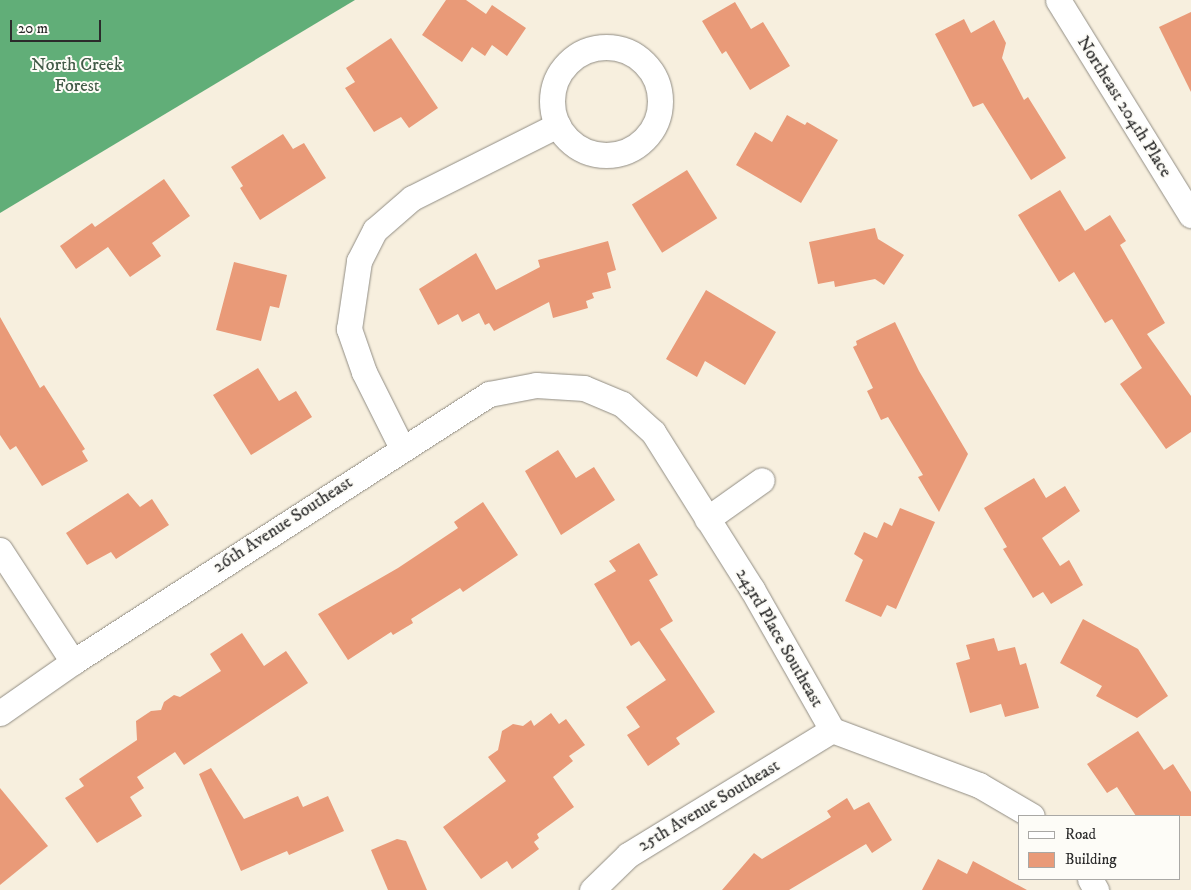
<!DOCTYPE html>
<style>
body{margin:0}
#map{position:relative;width:1191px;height:890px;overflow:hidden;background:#f7efde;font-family:"IM FELL DW Pica",serif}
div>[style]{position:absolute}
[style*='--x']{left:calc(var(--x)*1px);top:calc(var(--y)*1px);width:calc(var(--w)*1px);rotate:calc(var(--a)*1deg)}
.forest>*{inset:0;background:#61ae78}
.building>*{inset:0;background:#e99a78;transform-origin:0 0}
.roads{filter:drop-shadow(0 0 1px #918d84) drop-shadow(0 0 1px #918d84)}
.street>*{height:25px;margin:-12.5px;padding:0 12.5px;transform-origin:12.5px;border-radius:12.5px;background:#fff}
.street>.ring{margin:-12.5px;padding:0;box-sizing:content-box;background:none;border:25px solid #fff;border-radius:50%}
span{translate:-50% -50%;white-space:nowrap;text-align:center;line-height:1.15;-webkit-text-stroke:4px #fdfcf7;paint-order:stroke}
.park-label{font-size:18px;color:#425b48}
.street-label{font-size:18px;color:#2b2b2b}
.legend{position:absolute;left:1018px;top:815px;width:162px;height:65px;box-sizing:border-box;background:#fdfcf7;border:1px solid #a9a8a5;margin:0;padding:6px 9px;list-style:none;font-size:15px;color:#2b2b2b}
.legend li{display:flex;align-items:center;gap:10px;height:25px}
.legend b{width:25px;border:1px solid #a9a8a5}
.scale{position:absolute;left:10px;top:20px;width:91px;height:22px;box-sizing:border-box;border:2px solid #2b2b2b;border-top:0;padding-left:6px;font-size:15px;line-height:18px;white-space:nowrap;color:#2b2b2b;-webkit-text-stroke:4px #fdfcf7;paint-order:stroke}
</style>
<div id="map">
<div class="forest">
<i style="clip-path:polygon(0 0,355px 0,0 213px)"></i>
</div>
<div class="building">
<i style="clip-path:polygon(446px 0,466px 0,486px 14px,492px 5px,526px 28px,507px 56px,492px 45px,485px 56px,472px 47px,462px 62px,422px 35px)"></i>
<i style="clip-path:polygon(735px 2px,751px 29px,763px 22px,790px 66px,750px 90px,726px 51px,722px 54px,702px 21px)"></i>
<i style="clip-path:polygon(1191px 12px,1191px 92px,1159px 27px)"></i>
<i style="clip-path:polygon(964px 19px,971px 33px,994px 20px,1006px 43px,1002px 58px,1024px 100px,1028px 97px,1066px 158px,1031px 180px,983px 103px,973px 107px,935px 34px)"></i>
<i style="clip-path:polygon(391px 38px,438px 108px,409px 128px,401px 117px,374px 132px,345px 88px,355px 82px,346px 68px)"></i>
<i style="clip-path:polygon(787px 115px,805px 125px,807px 122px,838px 140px,801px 203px,736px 165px,755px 132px,772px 142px)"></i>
<i style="clip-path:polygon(283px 134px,293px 149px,304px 143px,326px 178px,260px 220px,240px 188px,243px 186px,231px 167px)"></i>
<i style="left:687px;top:170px;width:57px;height:65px;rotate:58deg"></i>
<i style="clip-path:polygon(164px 179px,190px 216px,152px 243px,161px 256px,130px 277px,108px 247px,76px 269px,60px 246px,92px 223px,95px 227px)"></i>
<i style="clip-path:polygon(1060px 190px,1085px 231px,1110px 215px,1126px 241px,1120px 245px,1165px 323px,1147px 334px,1191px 396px,1191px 432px,1166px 449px,1120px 384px,1142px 368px,1112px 319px,1105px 323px,1074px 272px,1059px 282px,1018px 215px)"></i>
<i style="clip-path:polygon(875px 228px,878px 239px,904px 255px,884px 285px,875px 279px,835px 287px,834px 281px,818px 284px,809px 242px)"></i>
<i style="clip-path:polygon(608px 241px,616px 270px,607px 273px,611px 288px,592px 293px,594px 298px,586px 301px,588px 308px,553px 318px,549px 302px,494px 331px,489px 323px,485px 325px,479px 313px,462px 322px,458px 314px,438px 325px,419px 289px,476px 253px,496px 290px,540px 267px,538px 260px)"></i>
<i style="clip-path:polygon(234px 262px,287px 275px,279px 308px,270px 306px,261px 341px,216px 330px)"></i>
<i style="clip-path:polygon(706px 290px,776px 332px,745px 385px,705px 361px,697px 377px,666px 359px)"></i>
<i style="clip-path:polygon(0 317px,40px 388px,44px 385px,85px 449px,82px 451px,88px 461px,42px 486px,16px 446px,10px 450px,0 435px)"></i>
<i style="clip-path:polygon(895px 322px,919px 371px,968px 454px,939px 512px,918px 477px,923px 475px,888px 417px,881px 420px,867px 391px,873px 388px,853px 347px,857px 345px,856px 341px)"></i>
<i style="clip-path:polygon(258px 368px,279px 401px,296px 391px,312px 417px,251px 455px,213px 395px)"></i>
<i style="clip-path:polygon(558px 450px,576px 478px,594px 467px,615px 500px,561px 535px,525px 471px)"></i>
<i style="clip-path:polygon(1034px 478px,1046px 498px,1065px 486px,1080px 511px,1042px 538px,1060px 566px,1069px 560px,1083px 585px,1051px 604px,1043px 592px,1033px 598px,1003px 549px,1007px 547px,984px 508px)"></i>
<i style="clip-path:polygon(128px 493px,140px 507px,152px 499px,169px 525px,116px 559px,111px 552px,87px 565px,66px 533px)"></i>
<i style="clip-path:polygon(483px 502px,518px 555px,463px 592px,460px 588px,411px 619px,413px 623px,393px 635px,391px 632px,348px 660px,318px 614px,398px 568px,458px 528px,454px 522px)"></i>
<i style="clip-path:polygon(900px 508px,935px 522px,896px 609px,887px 605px,881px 617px,845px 601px,863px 560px,854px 554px,864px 532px,877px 538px,884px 522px,892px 526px)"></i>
<i style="clip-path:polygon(639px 543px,658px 575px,649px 580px,673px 621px,660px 629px,715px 712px,676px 738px,680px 744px,648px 766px,627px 735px,640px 727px,626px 707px,666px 680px,639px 641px,631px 646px,594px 584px,616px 571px,609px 561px)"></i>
<i style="clip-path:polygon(1083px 619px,1138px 649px,1168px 696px,1137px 718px,1096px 696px,1102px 686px,1060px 663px)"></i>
<i style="clip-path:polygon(242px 633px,264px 666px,286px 651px,308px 683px,184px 765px,175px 752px,137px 777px,144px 788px,130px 797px,142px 816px,97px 843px,65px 798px,84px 786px,79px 779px,137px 740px,136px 721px,151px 711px,161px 710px,164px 702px,174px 695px,180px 697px,221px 671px,210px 654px)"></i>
<i style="clip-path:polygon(994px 638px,998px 651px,1015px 647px,1020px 665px,1026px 663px,1039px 708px,1005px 717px,1001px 704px,970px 713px,956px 663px,970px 659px,966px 645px)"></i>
<i style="clip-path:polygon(551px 713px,559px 724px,566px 719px,585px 745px,569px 756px,573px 761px,553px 777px,574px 807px,537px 834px,539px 838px,534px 842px,539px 849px,512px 869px,507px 861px,481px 879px,443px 827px,506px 781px,488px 757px,498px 750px,502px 731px,513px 724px,523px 726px,531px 720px,534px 726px)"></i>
<i style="clip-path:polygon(1138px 731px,1164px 770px,1173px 764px,1191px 792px,1191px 816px,1136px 816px,1117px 787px,1107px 793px,1087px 764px)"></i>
<i style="clip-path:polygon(211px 768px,244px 819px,298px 796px,303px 807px,328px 796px,344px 831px,289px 855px,287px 851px,241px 871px,199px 774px)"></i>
<i style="clip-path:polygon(0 788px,48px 846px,0 885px)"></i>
<i style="clip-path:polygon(847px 798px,854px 810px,869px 802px,892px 840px,872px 853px,866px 844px,789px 890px,722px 890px,754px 853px,762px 859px,831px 817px,827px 811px)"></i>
<i style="clip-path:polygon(397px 839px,406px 841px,427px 890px,388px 890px,371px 850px)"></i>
<i style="clip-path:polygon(938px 859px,967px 874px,973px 861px,1027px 890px,922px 890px)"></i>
</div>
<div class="roads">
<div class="street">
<i style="--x:1058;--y:0;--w:253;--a:58.3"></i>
<i class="ring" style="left:552px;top:47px;width:83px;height:83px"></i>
<i style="--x:402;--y:448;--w:85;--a:-116.6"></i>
<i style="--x:364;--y:372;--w:46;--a:-109.2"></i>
<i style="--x:349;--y:329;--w:69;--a:-81.6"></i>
<i style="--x:359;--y:261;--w:35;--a:-63"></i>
<i style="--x:375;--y:230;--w:49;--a:-40.9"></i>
<i style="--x:412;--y:198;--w:163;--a:-26.6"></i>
<i style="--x:707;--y:519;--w:67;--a:-35.3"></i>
<i style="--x:0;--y:550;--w:134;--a:56.9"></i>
<i style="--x:0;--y:713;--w:89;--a:-34.9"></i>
<i style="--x:73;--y:662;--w:495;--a:-32.8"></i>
<i style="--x:489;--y:394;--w:48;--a:-10.8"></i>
<i style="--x:536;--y:385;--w:48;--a:3.6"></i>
<i style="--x:584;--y:388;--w:41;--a:22.8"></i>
<i style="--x:622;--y:404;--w:42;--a:42.1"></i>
<i style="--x:653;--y:432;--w:186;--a:57.8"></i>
<i style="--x:752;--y:589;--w:162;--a:60.4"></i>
<i style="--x:832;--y:730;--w:157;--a:20.5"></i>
<i style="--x:979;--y:785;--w:61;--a:30.3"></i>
<i style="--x:1090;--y:879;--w:13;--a:61"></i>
<i style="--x:592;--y:890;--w:50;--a:-44.2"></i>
<i style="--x:628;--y:855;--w:239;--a:-31.5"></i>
</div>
</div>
<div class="park-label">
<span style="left:77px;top:76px">North Creek<br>Forest</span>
</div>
<div class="street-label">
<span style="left:1124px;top:107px;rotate:58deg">Northeast 204th Place</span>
<span style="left:283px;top:525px;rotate:-33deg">26th Avenue Southeast</span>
<span style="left:779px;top:638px;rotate:60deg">243rd Place Southeast</span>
<span style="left:709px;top:806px;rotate:-31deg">25th Avenue Southeast</span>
</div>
<ul class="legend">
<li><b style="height:6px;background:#fff"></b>Road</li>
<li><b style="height:14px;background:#e99a78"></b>Building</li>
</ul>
<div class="scale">20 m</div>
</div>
